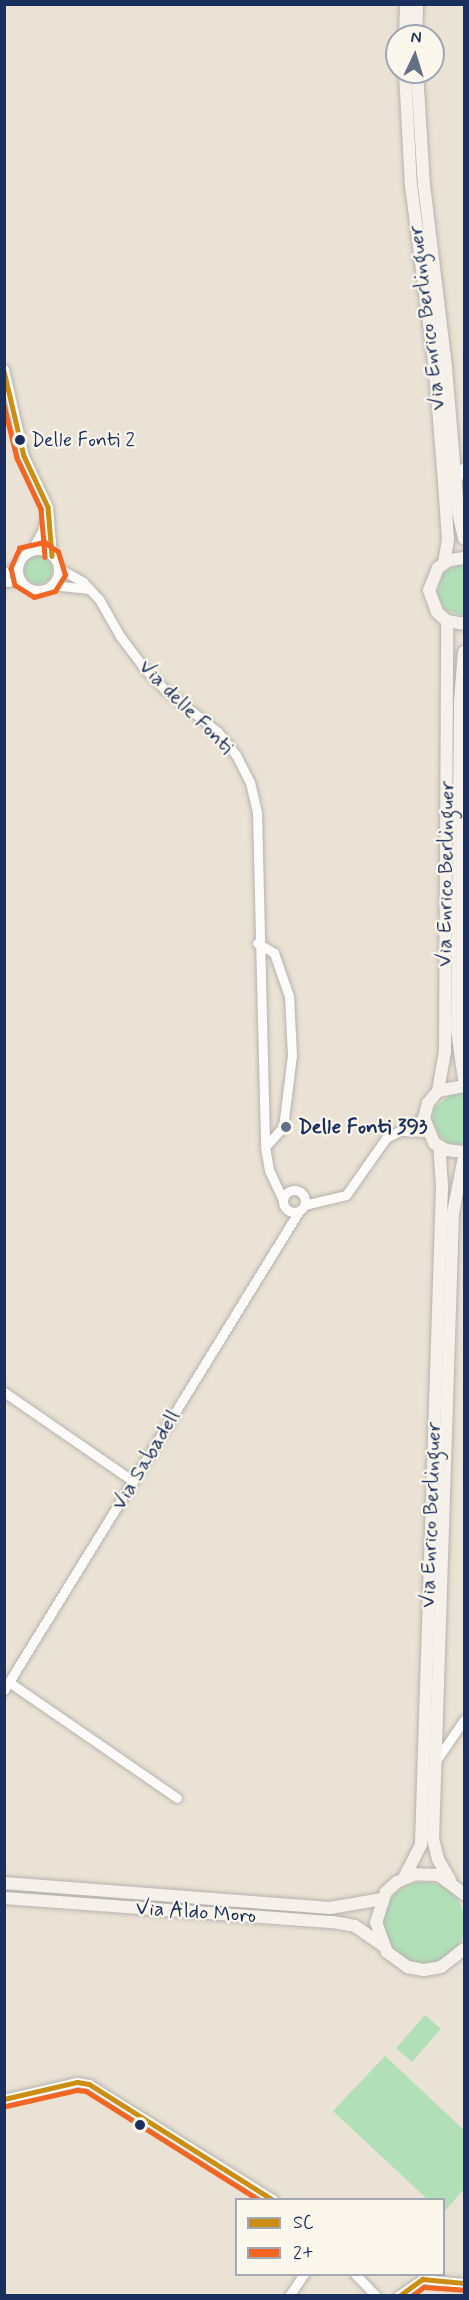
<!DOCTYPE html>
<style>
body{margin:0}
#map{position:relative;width:469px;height:2300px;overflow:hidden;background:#eae2d4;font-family:Mynerve,sans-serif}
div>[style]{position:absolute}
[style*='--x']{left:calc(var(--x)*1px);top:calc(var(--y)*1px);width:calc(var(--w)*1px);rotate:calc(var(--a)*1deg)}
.green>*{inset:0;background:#b1dfb7;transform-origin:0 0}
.round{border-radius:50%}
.roads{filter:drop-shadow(0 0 2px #b6b3af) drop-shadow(0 0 2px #b6b3af)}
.street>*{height:9px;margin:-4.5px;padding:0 4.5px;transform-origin:4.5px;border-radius:4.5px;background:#fcfbf9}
.street>.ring{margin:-4.5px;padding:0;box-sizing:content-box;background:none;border:9px solid #fcfbf9;border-radius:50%}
.secondary>*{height:12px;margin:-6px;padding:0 6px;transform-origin:6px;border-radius:6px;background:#f5f0ea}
.bus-1>*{height:4.5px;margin:-2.25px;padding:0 2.25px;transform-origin:2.25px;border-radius:2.25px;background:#cb8e13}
.bus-2>*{height:4.5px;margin:-2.25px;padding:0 2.25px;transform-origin:2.25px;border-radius:2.25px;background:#f26522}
.dots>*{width:16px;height:16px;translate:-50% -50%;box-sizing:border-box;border:3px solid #fbf7ec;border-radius:50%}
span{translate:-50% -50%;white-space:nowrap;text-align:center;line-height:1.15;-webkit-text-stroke:4.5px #fbf7ec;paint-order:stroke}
.bus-label{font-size:20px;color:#1b2f5e}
.left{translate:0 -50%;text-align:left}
.street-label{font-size:21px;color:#1b2f5e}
.poi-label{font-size:21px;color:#1b2f5e;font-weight:700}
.frame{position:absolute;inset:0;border:6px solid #1b2f5e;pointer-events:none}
.legend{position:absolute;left:235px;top:2198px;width:210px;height:78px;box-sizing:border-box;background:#fbf7ec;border:2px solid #a1a7b3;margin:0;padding:8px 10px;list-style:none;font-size:18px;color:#1b2f5e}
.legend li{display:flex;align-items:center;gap:12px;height:30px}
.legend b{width:30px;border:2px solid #a1a7b3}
.north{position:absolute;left:385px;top:24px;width:60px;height:60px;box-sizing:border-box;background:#fbf7ec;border:2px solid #a1a7b3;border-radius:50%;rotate:4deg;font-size:16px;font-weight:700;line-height:24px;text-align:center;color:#1b2f5e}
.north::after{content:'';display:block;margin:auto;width:21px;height:27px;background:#636e87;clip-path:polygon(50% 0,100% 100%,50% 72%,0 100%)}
</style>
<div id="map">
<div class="green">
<i class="round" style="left:24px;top:556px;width:28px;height:28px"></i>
<i style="clip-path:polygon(460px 564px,464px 564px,464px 616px,445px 610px,437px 594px,443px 572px)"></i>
<i style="clip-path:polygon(451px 1094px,464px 1094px,464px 1144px,459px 1145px,444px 1142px,432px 1123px,434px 1108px)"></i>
<i class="round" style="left:383px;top:1882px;width:82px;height:82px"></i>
<i style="left:425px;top:2015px;width:21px;height:44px;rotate:41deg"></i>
<i style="clip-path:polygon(385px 2056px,464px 2130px,464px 2189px,444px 2212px,444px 2200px,427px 2199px,333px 2111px)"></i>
</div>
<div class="roads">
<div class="street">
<i style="--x:4;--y:369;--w:89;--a:77.1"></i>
<i style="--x:24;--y:456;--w:56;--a:64.8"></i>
<i style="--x:48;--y:507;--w:49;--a:85.3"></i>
<i style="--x:455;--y:481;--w:17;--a:-57"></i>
<i class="ring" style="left:18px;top:550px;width:31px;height:31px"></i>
<i style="--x:31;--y:551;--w:23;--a:-61"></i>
<i style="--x:42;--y:531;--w:19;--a:-74"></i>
<i style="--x:58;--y:568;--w:29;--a:29"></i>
<i style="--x:83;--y:582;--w:23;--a:47"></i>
<i style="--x:99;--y:599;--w:43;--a:60.4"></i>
<i style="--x:120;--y:636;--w:39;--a:53"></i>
<i style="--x:143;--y:667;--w:30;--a:46"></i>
<i style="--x:164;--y:689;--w:69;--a:38.5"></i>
<i style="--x:218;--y:732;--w:29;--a:52"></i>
<i style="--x:236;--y:755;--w:30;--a:63"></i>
<i style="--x:250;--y:782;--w:32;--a:77"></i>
<i style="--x:257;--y:813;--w:334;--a:88.6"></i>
<i style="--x:265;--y:1147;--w:23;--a:80"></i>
<i style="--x:269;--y:1170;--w:33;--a:65"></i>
<i style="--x:4;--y:575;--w:19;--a:-39"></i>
<i style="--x:4;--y:582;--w:17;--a:-3"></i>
<i style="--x:51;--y:585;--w:39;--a:6"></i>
<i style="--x:257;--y:943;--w:20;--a:30"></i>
<i style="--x:274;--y:953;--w:46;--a:70.8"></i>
<i style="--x:289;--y:996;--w:59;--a:87.1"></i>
<i style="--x:292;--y:1055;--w:73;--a:97.1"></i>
<i style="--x:283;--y:1127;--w:27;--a:132"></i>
<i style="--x:402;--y:1131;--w:25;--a:2"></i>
<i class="ring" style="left:283px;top:1190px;width:13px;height:13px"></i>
<i style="--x:304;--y:1205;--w:43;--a:-13.4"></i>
<i style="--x:346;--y:1195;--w:70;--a:-54.9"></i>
<i style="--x:386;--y:1138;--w:43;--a:-27.8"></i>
<i style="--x:4;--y:1392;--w:157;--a:34.6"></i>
<i style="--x:9;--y:1682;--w:204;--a:34.6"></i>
<i style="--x:4;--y:1690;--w:563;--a:-58.37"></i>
<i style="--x:435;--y:1762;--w:51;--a:-55.4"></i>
<i style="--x:4;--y:2099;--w:75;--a:-13.1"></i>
<i style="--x:77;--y:2082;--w:12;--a:9"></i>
<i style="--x:89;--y:2084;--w:218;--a:32.1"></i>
<i style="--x:355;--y:2274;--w:30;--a:46"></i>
<i style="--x:289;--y:2296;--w:27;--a:-56"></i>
<i style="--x:398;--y:2296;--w:29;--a:-35"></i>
<i style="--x:422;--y:2279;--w:42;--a:5.4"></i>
</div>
<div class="secondary">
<i style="--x:405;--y:36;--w:32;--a:-88"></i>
<i style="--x:416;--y:36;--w:32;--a:-88"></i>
<i style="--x:405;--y:72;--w:113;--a:87"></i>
<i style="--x:411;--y:185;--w:187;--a:82.6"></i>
<i style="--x:435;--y:370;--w:112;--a:85.4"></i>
<i style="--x:444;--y:482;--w:57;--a:86"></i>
<i style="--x:448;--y:539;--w:24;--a:99"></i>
<i style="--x:417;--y:72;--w:113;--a:86.5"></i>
<i style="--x:424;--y:185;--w:184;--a:83.1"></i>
<i style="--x:446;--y:368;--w:144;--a:85.2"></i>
<i style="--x:458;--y:512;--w:27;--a:77"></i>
<i style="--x:464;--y:558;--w:15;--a:172"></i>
<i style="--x:449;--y:560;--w:14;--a:144"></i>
<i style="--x:438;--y:568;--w:24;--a:112"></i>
<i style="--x:429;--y:590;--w:23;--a:70"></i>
<i style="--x:437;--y:612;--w:13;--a:42"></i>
<i style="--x:447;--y:621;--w:17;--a:10"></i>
<i style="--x:464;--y:652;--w:49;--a:94.7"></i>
<i style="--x:460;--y:701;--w:329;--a:90.5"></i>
<i style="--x:457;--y:1030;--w:50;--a:82"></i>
<i style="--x:464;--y:1086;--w:26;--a:169"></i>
<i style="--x:438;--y:1091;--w:16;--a:130"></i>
<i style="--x:428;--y:1103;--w:16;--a:105"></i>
<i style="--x:424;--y:1118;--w:27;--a:68"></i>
<i style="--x:434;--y:1143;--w:14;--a:30"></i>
<i style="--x:446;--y:1150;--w:18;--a:6"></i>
<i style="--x:438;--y:1091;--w:40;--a:-80"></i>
<i style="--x:445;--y:1052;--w:431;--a:-89.7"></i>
<i style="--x:404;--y:1878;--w:38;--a:-63"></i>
<i style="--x:421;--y:1844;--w:658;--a:-88.17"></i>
<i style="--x:442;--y:1186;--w:39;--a:-94"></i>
<i style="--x:450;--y:1880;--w:24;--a:-120"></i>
<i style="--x:438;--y:1859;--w:21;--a:-104"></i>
<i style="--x:433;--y:1839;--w:626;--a:-88.17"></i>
<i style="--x:453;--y:1213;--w:57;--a:-78.9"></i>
<i style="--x:4;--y:1883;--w:327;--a:4.4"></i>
<i style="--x:330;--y:1908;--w:53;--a:-9.8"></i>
<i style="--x:464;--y:1894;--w:31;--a:-143"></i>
<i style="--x:439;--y:1875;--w:24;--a:-178"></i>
<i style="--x:415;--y:1874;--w:20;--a:156"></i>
<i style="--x:397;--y:1882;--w:15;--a:138"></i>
<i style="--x:386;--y:1892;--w:32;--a:108"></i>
<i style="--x:376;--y:1922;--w:32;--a:70"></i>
<i style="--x:387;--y:1952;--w:26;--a:36"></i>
<i style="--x:408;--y:1967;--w:16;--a:11"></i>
<i style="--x:424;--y:1970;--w:17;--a:-10"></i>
<i style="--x:441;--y:1967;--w:29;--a:-38"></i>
<i style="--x:4;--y:1898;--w:330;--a:4.2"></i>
<i style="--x:333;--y:1922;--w:22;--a:10"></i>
<i style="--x:355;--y:1926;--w:33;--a:35"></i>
</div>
</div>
<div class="bus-1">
<i style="--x:4;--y:371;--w:87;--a:76.8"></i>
<i style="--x:24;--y:456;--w:56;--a:64.8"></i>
<i style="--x:48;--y:507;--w:49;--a:85.3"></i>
<i style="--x:4;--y:2099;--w:75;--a:-13.1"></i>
<i style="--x:77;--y:2082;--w:12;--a:9"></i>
<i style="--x:89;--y:2084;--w:218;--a:32.2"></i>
<i style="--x:399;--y:2296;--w:29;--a:-36"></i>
<i style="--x:422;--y:2279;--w:42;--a:5.4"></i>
</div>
<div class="bus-2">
<i style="--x:4;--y:405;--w:55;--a:76.2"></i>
<i style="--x:17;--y:458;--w:56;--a:64.8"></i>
<i style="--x:41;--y:509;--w:48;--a:85.2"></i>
<i style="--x:42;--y:543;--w:23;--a:167"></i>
<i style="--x:20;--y:548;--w:22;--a:114"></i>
<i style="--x:11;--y:568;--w:17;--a:77"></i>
<i style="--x:15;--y:585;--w:22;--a:32"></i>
<i style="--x:34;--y:597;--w:22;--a:-16"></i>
<i style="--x:55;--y:591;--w:19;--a:-58"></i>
<i style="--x:65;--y:575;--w:24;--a:-107"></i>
<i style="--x:58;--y:552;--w:16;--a:-145"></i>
<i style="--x:6;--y:2106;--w:73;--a:-12.7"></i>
<i style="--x:77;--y:2090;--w:9;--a:6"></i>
<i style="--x:86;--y:2091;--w:204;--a:32.2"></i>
<i style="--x:412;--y:2296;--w:15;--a:-37"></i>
<i style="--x:424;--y:2287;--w:39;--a:4"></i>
</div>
<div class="dots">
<i style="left:20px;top:440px;background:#1b2f5e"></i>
<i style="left:286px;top:1127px;background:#636e87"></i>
<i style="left:140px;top:2125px;background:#1b2f5e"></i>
</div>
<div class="bus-label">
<span class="left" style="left:31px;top:440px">Delle Fonti 2</span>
</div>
<div class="street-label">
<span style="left:427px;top:318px;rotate:-97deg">Via Enrico Berlinguer</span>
<span style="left:186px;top:707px;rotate:45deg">Via delle Fonti</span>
<span style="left:446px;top:874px;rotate:-89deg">Via Enrico Berlinguer</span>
<span style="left:146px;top:1460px;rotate:-59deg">Via Sabadell</span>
<span style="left:431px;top:1515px;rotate:-88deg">Via Enrico Berlinguer</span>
<span style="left:196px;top:1912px;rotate:4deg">Via Aldo Moro</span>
</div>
<div class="poi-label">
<span class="left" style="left:298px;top:1127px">Delle Fonti 393</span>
</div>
<div class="frame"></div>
<ul class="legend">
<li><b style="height:8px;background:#cb8e13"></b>SC</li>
<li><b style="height:8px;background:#f26522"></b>2+</li>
</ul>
<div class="north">N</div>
</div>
